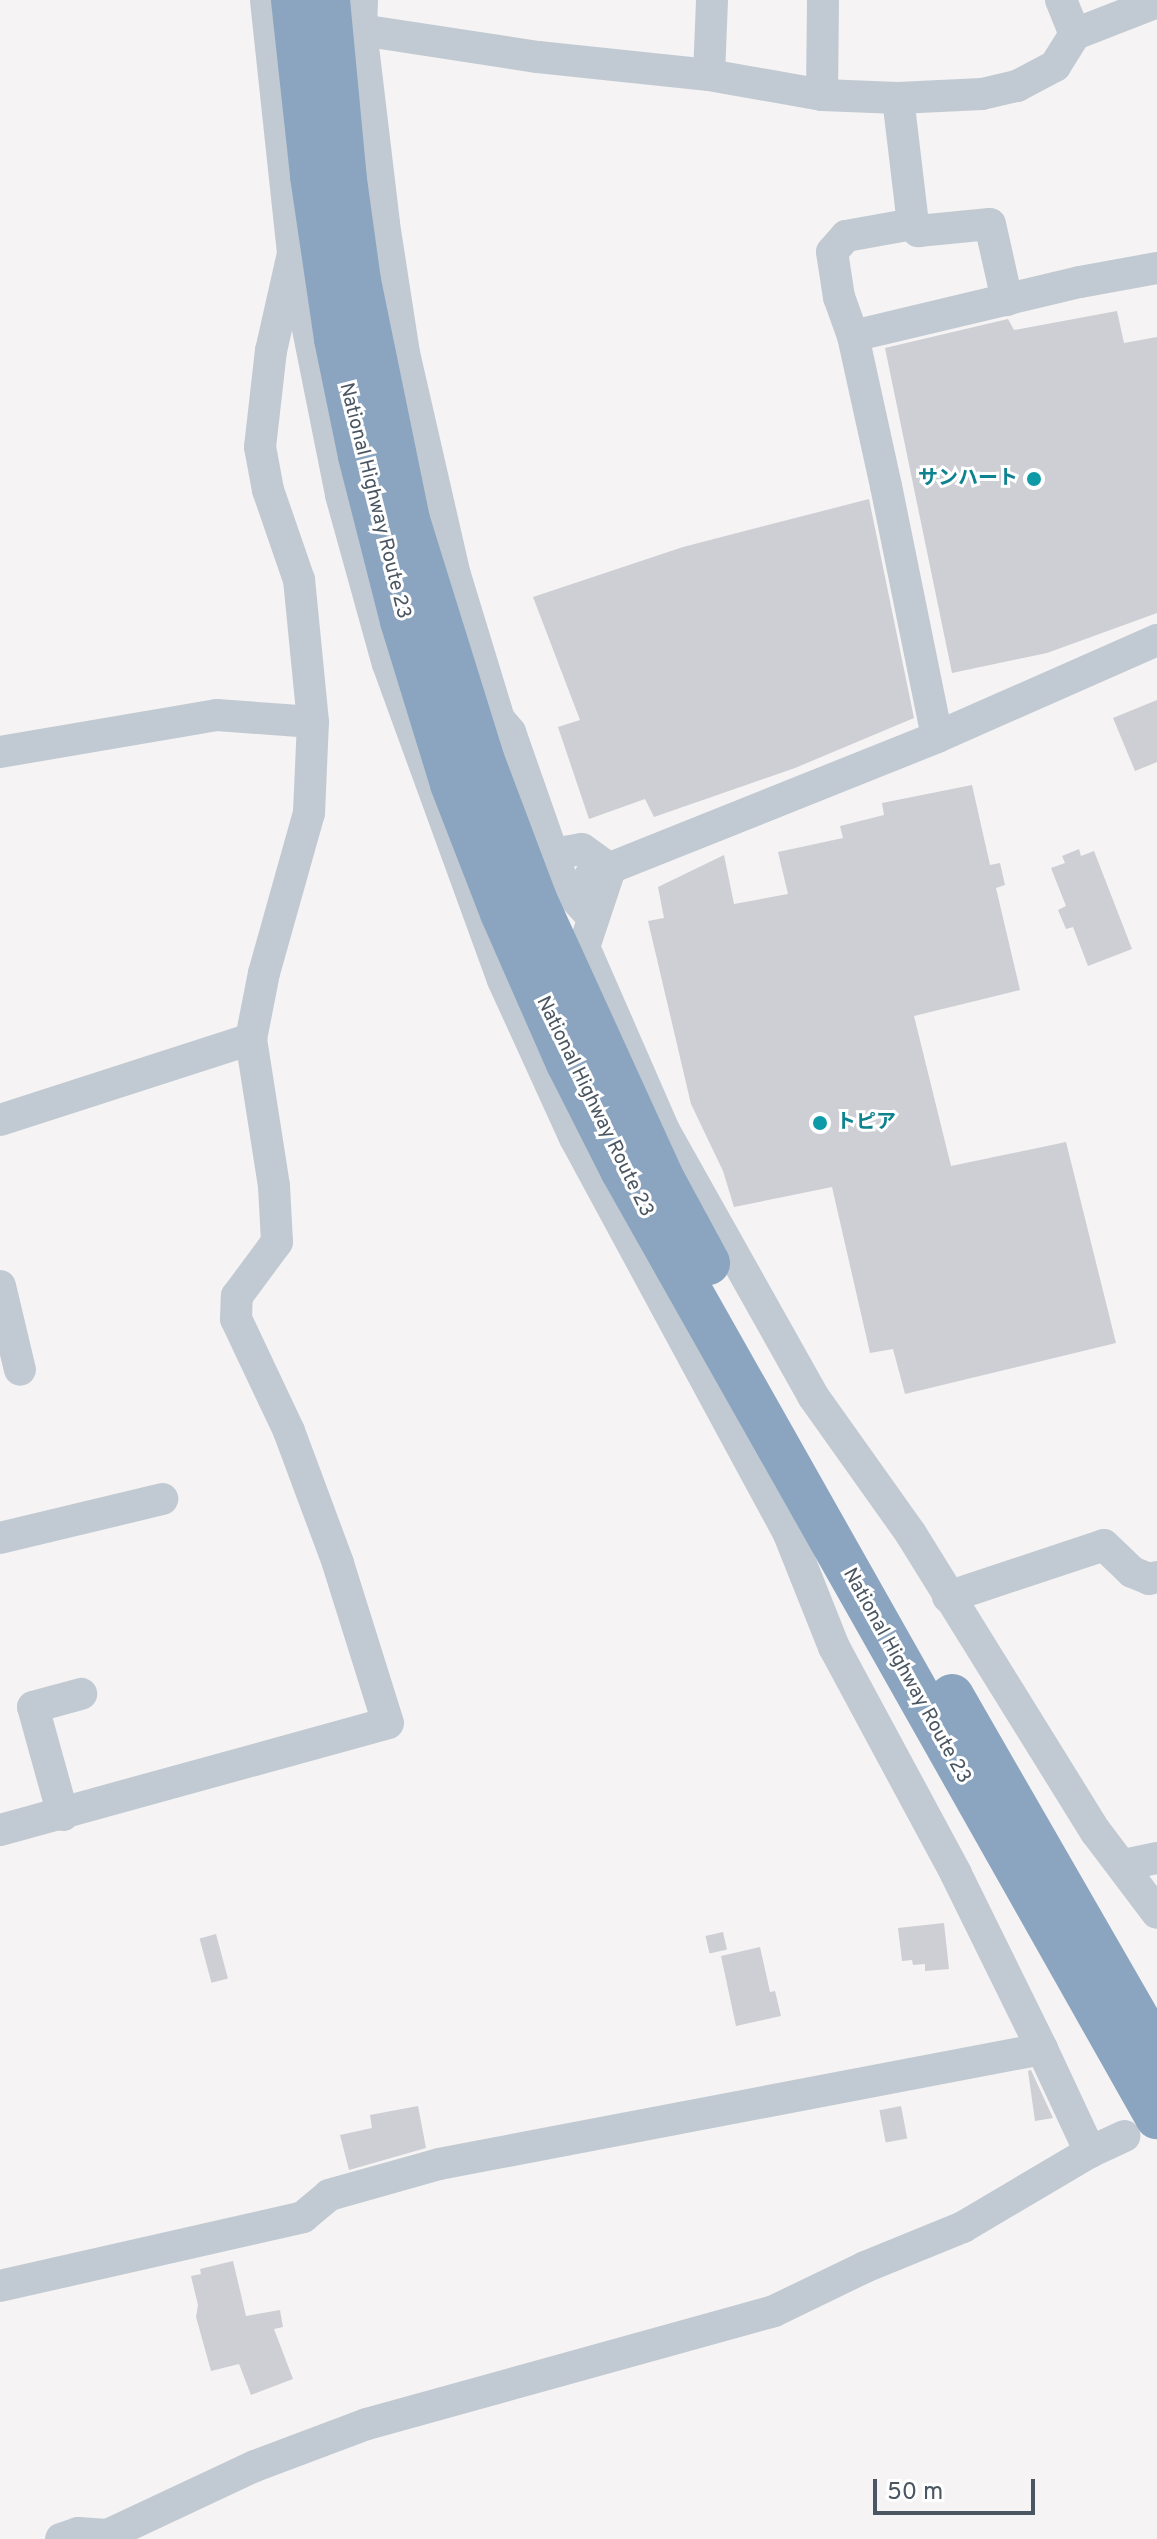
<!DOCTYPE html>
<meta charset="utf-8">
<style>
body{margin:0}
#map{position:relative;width:1157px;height:2539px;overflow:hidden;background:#f5f3f3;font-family:Overpass,"Noto Sans JP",sans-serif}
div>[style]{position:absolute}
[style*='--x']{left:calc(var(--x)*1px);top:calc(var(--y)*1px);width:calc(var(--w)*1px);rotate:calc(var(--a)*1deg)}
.building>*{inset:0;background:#cdcfd5;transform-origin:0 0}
.minor>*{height:32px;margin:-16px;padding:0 16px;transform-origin:16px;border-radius:16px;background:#c1cad2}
.highway>*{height:44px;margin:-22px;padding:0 22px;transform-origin:22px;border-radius:22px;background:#8ba5c1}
.dots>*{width:22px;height:22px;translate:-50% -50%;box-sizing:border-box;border:4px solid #fff;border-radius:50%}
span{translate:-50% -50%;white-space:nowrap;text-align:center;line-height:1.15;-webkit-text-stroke:6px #fff;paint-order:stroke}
.culture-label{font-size:20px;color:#0d838f;font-weight:700}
.right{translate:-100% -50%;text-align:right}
.left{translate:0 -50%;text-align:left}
.street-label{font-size:20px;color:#4a5661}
.scale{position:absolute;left:873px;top:2479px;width:162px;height:36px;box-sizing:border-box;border:4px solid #4a5661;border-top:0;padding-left:10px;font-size:24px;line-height:28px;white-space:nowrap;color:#4a5661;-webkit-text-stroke:6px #fff;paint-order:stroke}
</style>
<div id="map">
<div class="building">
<i style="clip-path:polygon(1117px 311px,1124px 343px,1157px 337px,1157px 613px,1047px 653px,952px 673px,885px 348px,1008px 319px,1014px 330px)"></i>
<i style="clip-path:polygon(869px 499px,914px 718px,795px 768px,654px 817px,645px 799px,589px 819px,558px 727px,580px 720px,533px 597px,683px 547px)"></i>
<i style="clip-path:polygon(1157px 700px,1157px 762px,1135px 771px,1113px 718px)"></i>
<i style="clip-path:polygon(972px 785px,990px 865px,1000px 863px,1005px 885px,996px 888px,1020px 990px,914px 1016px,951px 1166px,1066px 1142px,1116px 1343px,905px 1394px,893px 1349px,870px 1353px,832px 1187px,734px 1207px,723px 1171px,691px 1104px,648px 921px,664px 918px,658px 887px,724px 855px,734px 904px,788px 894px,778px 852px,843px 838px,840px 826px,884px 815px,882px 803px)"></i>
<i style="clip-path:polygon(1079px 849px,1081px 856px,1094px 851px,1132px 949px,1088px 966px,1073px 927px,1066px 929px,1058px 910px,1066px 906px,1051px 868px,1065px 863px,1062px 856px)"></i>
<i style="clip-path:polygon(944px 1923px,949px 1969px,925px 1971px,925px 1964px,913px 1965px,912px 1960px,902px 1961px,898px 1928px)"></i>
<i style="left:723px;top:1932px;width:18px;height:18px;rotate:77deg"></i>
<i style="left:216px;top:1934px;width:46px;height:17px;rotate:75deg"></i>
<i style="clip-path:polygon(760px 1947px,770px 1992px,775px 1991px,781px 2016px,736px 2026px,721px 1956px)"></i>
<i style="clip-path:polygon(1031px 2070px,1053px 2118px,1035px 2121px,1028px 2071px)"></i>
<i style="clip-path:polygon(418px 2106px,426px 2148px,349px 2170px,340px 2135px,372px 2128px,370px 2115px)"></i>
<i style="left:901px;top:2106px;width:33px;height:22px;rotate:79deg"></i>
<i style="clip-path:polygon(233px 2261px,246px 2316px,280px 2310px,283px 2327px,274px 2329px,293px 2379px,251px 2395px,239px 2364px,211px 2371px,196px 2317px,198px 2305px,191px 2276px,201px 2274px,200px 2269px)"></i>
</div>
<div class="minor">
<i style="--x:362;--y:0;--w:30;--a:92"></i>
<i style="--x:361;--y:30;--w:195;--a:83.2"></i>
<i style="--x:384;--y:224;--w:131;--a:81.2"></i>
<i style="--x:404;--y:353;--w:228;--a:77.1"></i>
<i style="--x:455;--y:575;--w:151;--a:73"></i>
<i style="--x:499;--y:719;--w:17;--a:50"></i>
<i style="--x:510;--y:732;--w:163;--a:70.7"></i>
<i style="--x:564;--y:886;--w:43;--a:47.8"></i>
<i style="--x:1061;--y:0;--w:37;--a:68"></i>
<i style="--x:361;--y:30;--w:179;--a:8.7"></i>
<i style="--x:538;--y:57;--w:172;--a:6"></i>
<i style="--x:709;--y:75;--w:115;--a:10"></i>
<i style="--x:822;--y:95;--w:76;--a:2.3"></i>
<i style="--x:898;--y:98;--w:84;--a:-2.7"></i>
<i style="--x:982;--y:94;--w:36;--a:-13"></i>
<i style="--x:1017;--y:86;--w:43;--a:-27.8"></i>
<i style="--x:1055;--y:66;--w:38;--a:-58"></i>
<i style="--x:1075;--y:34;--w:88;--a:-21.3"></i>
<i style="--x:709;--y:75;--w:75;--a:-87.7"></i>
<i style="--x:822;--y:95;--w:95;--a:-89.4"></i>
<i style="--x:898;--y:98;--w:127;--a:83.2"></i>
<i style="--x:913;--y:224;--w:68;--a:169.8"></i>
<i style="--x:846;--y:236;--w:21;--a:131"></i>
<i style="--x:832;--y:252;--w:46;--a:81.2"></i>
<i style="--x:839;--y:297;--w:41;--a:70.3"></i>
<i style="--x:853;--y:336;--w:154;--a:77.6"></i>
<i style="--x:886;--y:486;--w:256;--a:78.5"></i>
<i style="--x:913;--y:224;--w:9;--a:54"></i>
<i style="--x:918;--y:231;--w:72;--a:-5.6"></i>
<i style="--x:990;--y:224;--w:78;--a:77.4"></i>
<i style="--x:296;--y:269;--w:230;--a:78.7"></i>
<i style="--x:341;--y:495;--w:175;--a:74.5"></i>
<i style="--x:388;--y:664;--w:336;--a:70"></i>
<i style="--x:503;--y:980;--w:174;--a:65.5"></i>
<i style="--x:575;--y:1138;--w:450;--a:61.6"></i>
<i style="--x:789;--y:1534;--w:122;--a:68.3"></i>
<i style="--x:834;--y:1647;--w:258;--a:61.7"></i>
<i style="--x:956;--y:1874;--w:195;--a:63.8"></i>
<i style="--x:853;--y:336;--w:233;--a:-13.4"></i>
<i style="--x:1080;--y:282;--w:78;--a:-10.3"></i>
<i style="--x:0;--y:752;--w:220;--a:-9.7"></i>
<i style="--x:217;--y:715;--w:96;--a:4.2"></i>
<i style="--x:553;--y:854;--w:29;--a:-10"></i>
<i style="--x:582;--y:849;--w:34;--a:36"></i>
<i style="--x:610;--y:869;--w:82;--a:108.4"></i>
<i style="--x:584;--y:947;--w:202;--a:66.4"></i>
<i style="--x:665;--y:1132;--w:303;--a:60.7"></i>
<i style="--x:813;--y:1396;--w:169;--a:54.6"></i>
<i style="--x:911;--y:1534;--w:351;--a:58.2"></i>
<i style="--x:1096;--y:1832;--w:101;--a:53"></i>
<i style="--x:590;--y:876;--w:374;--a:-21.8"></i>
<i style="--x:937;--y:737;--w:240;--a:-23.8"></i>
<i style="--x:0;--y:1120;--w:264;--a:-17.9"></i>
<i style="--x:0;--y:1286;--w:86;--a:76.6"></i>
<i style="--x:0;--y:1538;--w:167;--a:-13.5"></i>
<i style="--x:948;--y:1597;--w:164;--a:-18.4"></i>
<i style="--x:1104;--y:1545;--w:39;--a:44"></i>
<i style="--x:1132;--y:1572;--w:18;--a:22"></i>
<i style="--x:1149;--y:1579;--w:8;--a:-14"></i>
<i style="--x:63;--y:1815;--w:112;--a:-105.5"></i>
<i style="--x:33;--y:1707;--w:50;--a:-15.2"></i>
<i style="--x:0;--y:1830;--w:402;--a:-15.4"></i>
<i style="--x:388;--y:1723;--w:168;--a:-107.4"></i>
<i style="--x:338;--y:1563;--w:141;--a:-110.4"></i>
<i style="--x:289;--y:1431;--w:124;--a:-115.3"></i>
<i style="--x:236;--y:1319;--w:23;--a:-88"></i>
<i style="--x:237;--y:1296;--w:67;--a:-53.5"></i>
<i style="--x:277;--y:1242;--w:56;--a:-93.1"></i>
<i style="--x:274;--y:1186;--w:149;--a:-98.9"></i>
<i style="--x:251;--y:1039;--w:67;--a:-78.9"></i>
<i style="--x:264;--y:973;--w:166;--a:-74.3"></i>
<i style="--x:309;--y:813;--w:91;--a:-87.5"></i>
<i style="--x:313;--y:722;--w:143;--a:-95.6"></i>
<i style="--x:299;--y:580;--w:95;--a:-109"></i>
<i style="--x:268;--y:490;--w:44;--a:-100.5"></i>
<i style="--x:260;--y:447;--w:97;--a:-83.5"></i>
<i style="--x:271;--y:351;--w:100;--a:-77.3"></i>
<i style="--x:293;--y:253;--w:254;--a:-96.1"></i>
<i style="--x:1124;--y:1865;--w:34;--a:-12"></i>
<i style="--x:0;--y:2286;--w:311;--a:-12.8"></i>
<i style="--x:303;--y:2217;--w:34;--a:-40"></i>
<i style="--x:329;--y:2195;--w:114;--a:-15.7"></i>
<i style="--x:439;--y:2164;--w:614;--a:-10.8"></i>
<i style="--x:1042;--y:2049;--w:114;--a:65"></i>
<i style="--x:61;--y:2539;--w:18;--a:-19"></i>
<i style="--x:78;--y:2533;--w:29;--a:4"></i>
<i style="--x:99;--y:2539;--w:172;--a:-25.1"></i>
<i style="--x:255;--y:2466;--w:120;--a:-20.6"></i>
<i style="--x:367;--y:2424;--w:422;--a:-15.5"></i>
<i style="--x:774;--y:2311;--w:101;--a:-25.8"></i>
<i style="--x:865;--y:2267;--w:106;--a:-22.2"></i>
<i style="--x:963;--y:2227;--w:147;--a:-30.6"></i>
<i style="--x:1090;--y:2152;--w:38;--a:-25"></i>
</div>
<div class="highway">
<i style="--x:293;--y:0;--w:177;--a:83.8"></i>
<i style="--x:312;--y:176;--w:165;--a:81.6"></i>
<i style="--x:336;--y:339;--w:119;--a:78.4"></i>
<i style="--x:360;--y:456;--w:170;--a:75.7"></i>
<i style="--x:402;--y:621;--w:170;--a:72.9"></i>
<i style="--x:452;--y:784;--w:138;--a:68.8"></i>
<i style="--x:502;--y:913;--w:164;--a:66.3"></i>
<i style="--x:568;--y:1063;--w:120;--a:63.2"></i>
<i style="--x:622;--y:1170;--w:1088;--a:60.54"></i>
<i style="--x:328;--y:0;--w:181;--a:84.6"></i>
<i style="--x:345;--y:180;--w:102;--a:82.1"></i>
<i style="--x:359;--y:281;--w:244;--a:78.4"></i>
<i style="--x:408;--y:520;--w:249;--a:72.7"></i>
<i style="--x:482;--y:758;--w:151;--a:69.4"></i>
<i style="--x:535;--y:899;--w:304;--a:65.5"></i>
<i style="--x:661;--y:1176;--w:99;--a:61.6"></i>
<i style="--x:952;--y:1696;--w:412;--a:60.1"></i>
</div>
<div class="dots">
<i style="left:1034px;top:479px;background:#0f9aa8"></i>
<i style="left:820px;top:1123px;background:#0f9aa8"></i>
</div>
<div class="culture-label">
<span class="right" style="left:1018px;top:479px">サンハート</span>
<span class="left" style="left:836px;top:1123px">トピア</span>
</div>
<div class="street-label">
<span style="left:374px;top:501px;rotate:76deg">National Highway Route 23</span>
<span style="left:594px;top:1107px;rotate:64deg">National Highway Route 23</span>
<span style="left:906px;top:1676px;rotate:61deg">National Highway Route 23</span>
</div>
<div class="scale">50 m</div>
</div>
